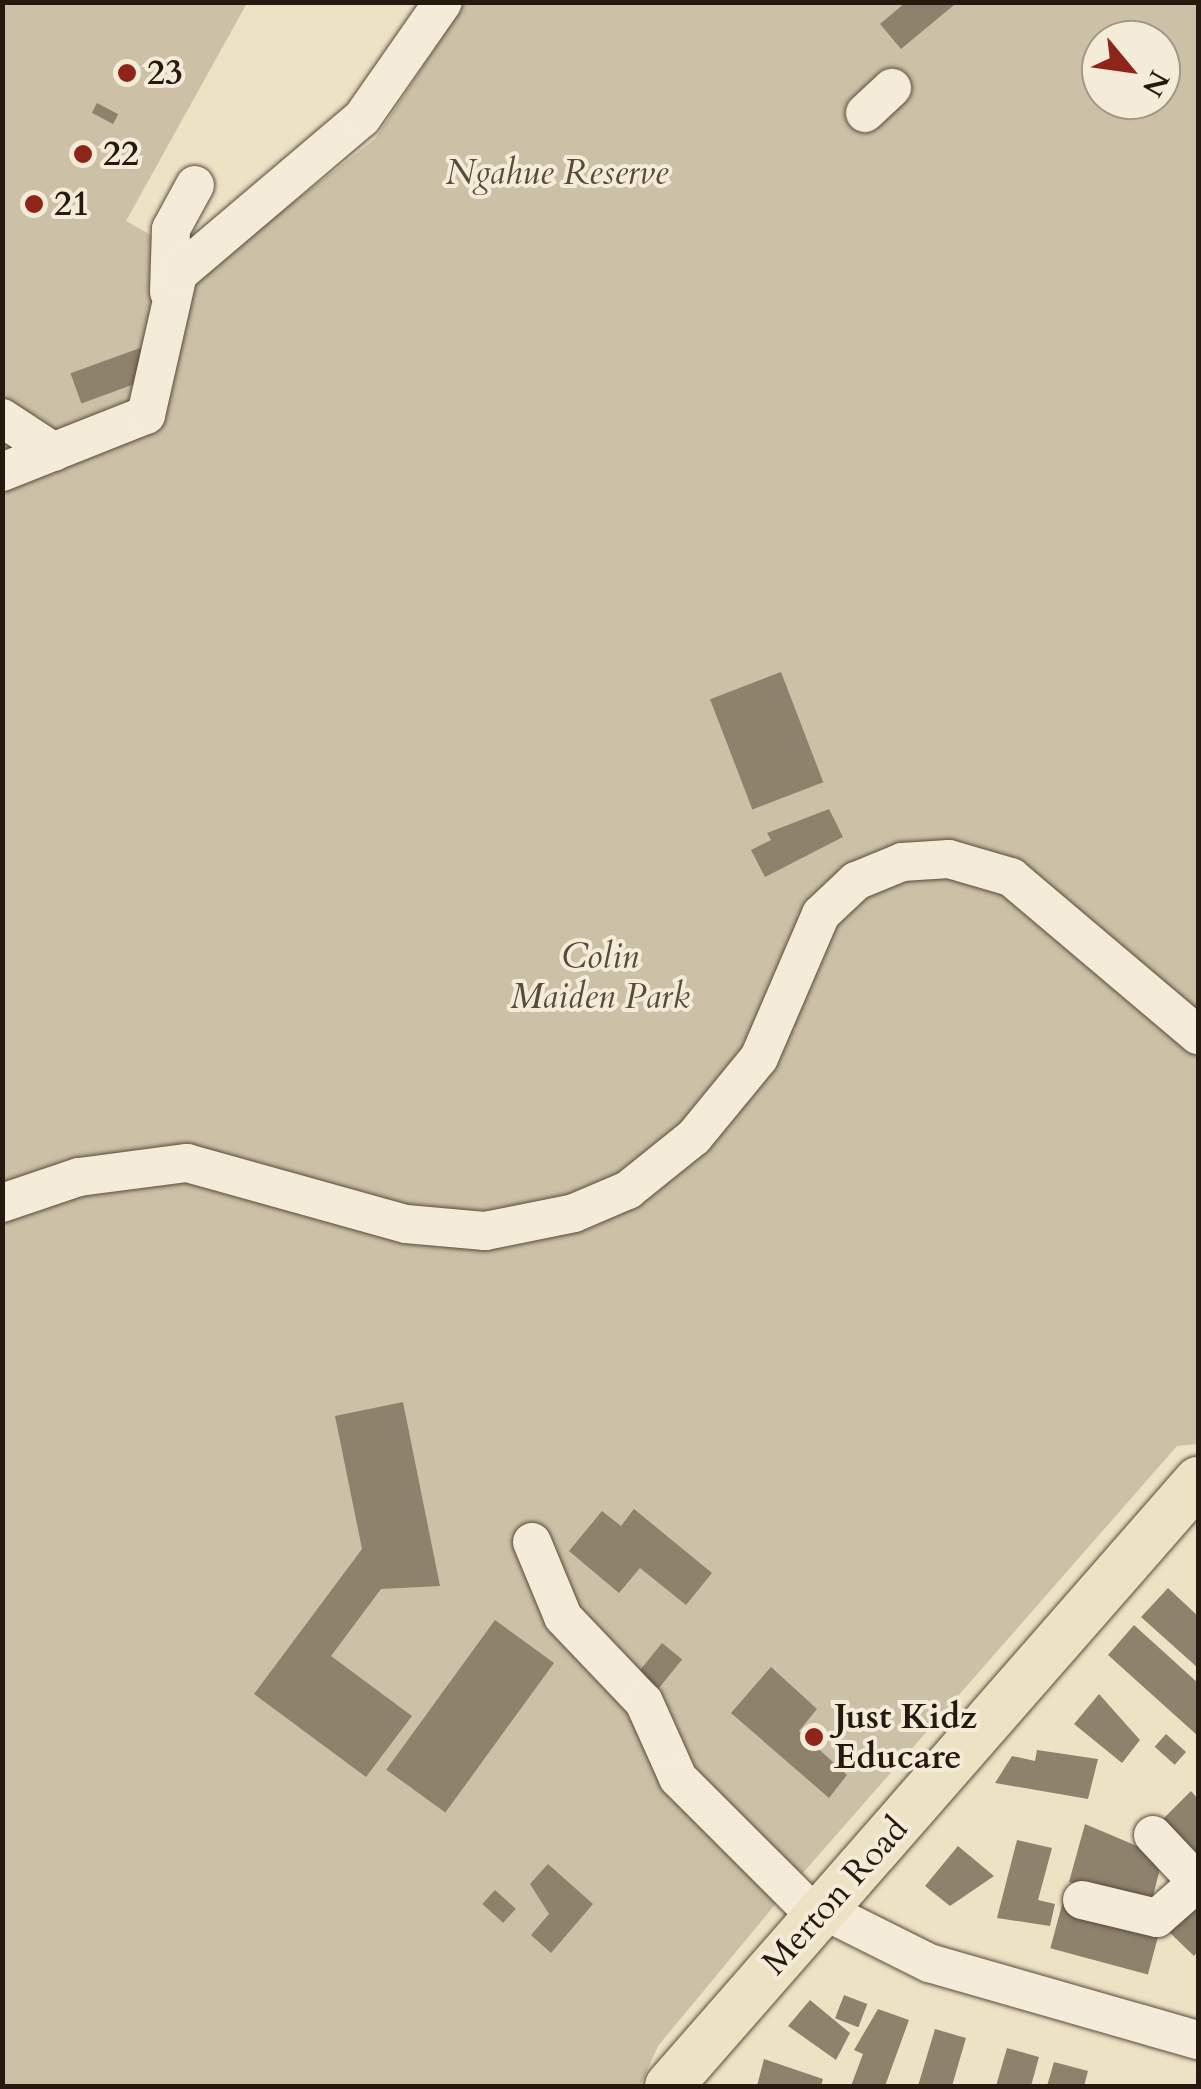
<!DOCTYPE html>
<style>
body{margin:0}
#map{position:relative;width:1201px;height:2089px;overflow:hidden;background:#eee2c5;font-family:Cardo,serif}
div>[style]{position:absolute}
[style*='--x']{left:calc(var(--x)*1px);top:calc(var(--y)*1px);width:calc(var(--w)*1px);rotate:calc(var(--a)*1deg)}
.green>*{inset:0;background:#ccc0a6}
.building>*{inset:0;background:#8e826d;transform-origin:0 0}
.roads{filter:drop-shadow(0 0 2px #574c3b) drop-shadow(0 0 2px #574c3b)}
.minor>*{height:38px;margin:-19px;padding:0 19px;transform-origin:19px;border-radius:19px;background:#f4ecd9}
.major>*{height:48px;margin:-24px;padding:0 24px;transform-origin:24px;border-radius:24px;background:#eee2c5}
.dots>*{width:28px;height:28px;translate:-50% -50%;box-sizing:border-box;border:5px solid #f4ecd9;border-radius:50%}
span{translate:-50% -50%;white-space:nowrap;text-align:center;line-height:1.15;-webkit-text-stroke:8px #f4ecd9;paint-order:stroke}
.poi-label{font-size:35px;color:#251a0d;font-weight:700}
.left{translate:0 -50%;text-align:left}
.park-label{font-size:35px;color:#574c3b;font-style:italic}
.street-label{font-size:35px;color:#251a0d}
.frame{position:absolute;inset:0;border:5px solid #251a0d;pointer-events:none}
.north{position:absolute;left:1081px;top:20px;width:100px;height:100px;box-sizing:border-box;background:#f4ecd9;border:2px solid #a19887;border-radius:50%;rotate:119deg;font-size:28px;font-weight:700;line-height:40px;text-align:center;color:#251a0d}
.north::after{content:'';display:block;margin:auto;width:35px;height:45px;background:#8f2418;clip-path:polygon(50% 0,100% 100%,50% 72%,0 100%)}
</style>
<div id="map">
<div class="green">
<i style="clip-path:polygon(2px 3px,247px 3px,126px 221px,161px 241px,146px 407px,2px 458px)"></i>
<i style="clip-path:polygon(evenodd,465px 3px,1198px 3px,1198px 1444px,1177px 1446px,774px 1906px,658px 2046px,640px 2086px,3px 2086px,3px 486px,142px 431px,180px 301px,215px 263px,375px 139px,465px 3px,1101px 40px,1161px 40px,1161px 100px,1101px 100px,1101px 40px)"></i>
</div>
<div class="building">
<i style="clip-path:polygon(906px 2px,951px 2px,954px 5px,901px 49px,880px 24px)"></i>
<i style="left:97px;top:103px;width:24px;height:11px;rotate:28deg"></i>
<i style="left:140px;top:348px;width:32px;height:74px;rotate:70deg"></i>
<i style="left:781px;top:672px;width:118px;height:76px;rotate:69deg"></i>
<i style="clip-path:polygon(829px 809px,843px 837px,765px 877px,751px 850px,771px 840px,767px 833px)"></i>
<i style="clip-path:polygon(403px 1402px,440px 1586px,381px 1589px,331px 1656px,412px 1716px,366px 1777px,254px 1694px,362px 1549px,335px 1416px)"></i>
<i style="clip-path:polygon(634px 1509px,712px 1573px,686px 1605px,640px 1568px,619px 1593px,569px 1551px,602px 1511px,621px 1526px)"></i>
<i style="clip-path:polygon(1168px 1588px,1198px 1616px,1198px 1668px,1141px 1617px)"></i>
<i style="left:495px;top:1620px;width:73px;height:185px;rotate:36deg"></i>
<i style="clip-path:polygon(1134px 1625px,1198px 1683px,1198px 1736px,1108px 1655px)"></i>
<i style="left:662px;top:1643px;width:26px;height:39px;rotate:39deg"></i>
<i style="clip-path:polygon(771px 1667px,817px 1709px,799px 1731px,847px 1775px,829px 1798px,731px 1713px)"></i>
<i style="clip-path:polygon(1099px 1694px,1140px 1740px,1122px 1763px,1074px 1724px)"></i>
<i style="left:1166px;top:1734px;width:27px;height:17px;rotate:42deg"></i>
<i style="clip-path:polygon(1037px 1750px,1098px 1759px,1088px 1799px,995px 1783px,1012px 1756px,1035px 1761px)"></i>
<i style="clip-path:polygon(1191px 1791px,1198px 1799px,1198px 1863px,1160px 1822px)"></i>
<i style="clip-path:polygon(1085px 1824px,1163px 1857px,1151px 1904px,1069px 1882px)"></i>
<i style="clip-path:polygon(1017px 1840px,1052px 1848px,1038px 1900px,1055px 1904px,1050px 1926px,997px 1918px)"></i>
<i style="clip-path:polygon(958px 1846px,994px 1876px,950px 1906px,925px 1886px)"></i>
<i style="clip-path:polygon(548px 1864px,593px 1904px,551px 1953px,531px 1935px,549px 1914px,530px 1884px)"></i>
<i style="left:495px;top:1890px;width:28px;height:19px;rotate:42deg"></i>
<i style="clip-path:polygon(1198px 1897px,1198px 1951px,1194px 1956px,1166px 1929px)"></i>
<i style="left:1063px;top:1901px;width:101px;height:49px;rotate:15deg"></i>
<i style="left:844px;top:1995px;width:25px;height:25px;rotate:21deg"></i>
<i style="clip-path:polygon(810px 2000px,850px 2033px,836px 2060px,788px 2026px)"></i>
<i style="clip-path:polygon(878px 2009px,909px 2020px,885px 2086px,851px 2086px,863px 2054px,854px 2050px)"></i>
<i style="clip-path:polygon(935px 2029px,966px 2038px,952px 2086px,918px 2086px)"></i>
<i style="clip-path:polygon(1007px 2048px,1039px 2057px,1031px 2086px,996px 2086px)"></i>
<i style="clip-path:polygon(764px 2059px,823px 2079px,821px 2086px,757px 2086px)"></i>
<i style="clip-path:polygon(1054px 2062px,1088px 2071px,1084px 2086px,1047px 2086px)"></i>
</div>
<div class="roads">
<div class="minor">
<i style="--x:865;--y:113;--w:37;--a:-43"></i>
<i style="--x:169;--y:292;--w:63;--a:-88.2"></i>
<i style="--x:171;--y:229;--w:50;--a:-61.4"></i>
<i style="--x:2;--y:418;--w:62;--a:33.2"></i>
<i style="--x:2;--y:472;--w:155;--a:-21.6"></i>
<i style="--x:146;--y:415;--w:145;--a:-77.2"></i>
<i style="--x:178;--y:274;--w:241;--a:-40.3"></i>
<i style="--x:362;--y:118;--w:141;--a:-55.1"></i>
<i style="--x:2;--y:1203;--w:81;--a:-18.7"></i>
<i style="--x:79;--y:1177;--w:109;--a:-7.4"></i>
<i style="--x:187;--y:1163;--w:227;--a:15.6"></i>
<i style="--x:406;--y:1224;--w:79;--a:5.1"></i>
<i style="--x:485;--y:1231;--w:91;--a:-11.4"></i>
<i style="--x:574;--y:1213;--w:59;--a:-23.1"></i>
<i style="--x:628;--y:1190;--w:85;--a:-38.8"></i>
<i style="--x:694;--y:1137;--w:102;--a:-50.6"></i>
<i style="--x:759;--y:1058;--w:157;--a:-66.7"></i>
<i style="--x:821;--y:914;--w:48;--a:-43.3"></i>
<i style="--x:856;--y:881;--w:50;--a:-22.4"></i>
<i style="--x:902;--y:862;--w:47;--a:-3.7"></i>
<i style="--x:949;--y:859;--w:65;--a:16.2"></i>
<i style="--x:1011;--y:877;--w:245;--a:40.2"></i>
<i style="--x:532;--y:1542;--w:81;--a:67.5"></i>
<i style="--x:563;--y:1617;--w:117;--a:46.4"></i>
<i style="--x:644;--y:1702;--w:83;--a:65.9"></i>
<i style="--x:678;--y:1778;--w:197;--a:45"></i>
<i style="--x:1153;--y:1835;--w:66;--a:46.8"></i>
<i style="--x:1082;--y:1900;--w:77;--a:13.5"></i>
<i style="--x:1157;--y:1918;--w:55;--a:-41.3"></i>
<i style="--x:823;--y:1910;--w:119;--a:26.6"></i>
<i style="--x:929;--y:1963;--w:280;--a:16"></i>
</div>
<div class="major">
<i style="--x:669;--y:2086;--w:804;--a:-48.83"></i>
</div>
</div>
<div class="dots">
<i style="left:127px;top:73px;background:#8f2418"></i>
<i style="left:83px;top:154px;background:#8f2418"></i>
<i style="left:34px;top:204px;background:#8f2418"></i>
<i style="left:814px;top:1737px;background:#8f2418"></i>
</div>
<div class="poi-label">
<span class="left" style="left:147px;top:73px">23</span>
<span class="left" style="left:103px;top:154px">22</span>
<span class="left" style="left:54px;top:204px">21</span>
<span class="left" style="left:834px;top:1737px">Just Kidz<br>Educare</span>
</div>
<div class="park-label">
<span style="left:557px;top:173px">Ngahue Reserve</span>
<span style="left:600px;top:977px">Colin<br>Maiden Park</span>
</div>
<div class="street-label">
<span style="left:835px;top:1896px;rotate:-48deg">Merton Road</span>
</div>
<div class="frame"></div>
<div class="north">N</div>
</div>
